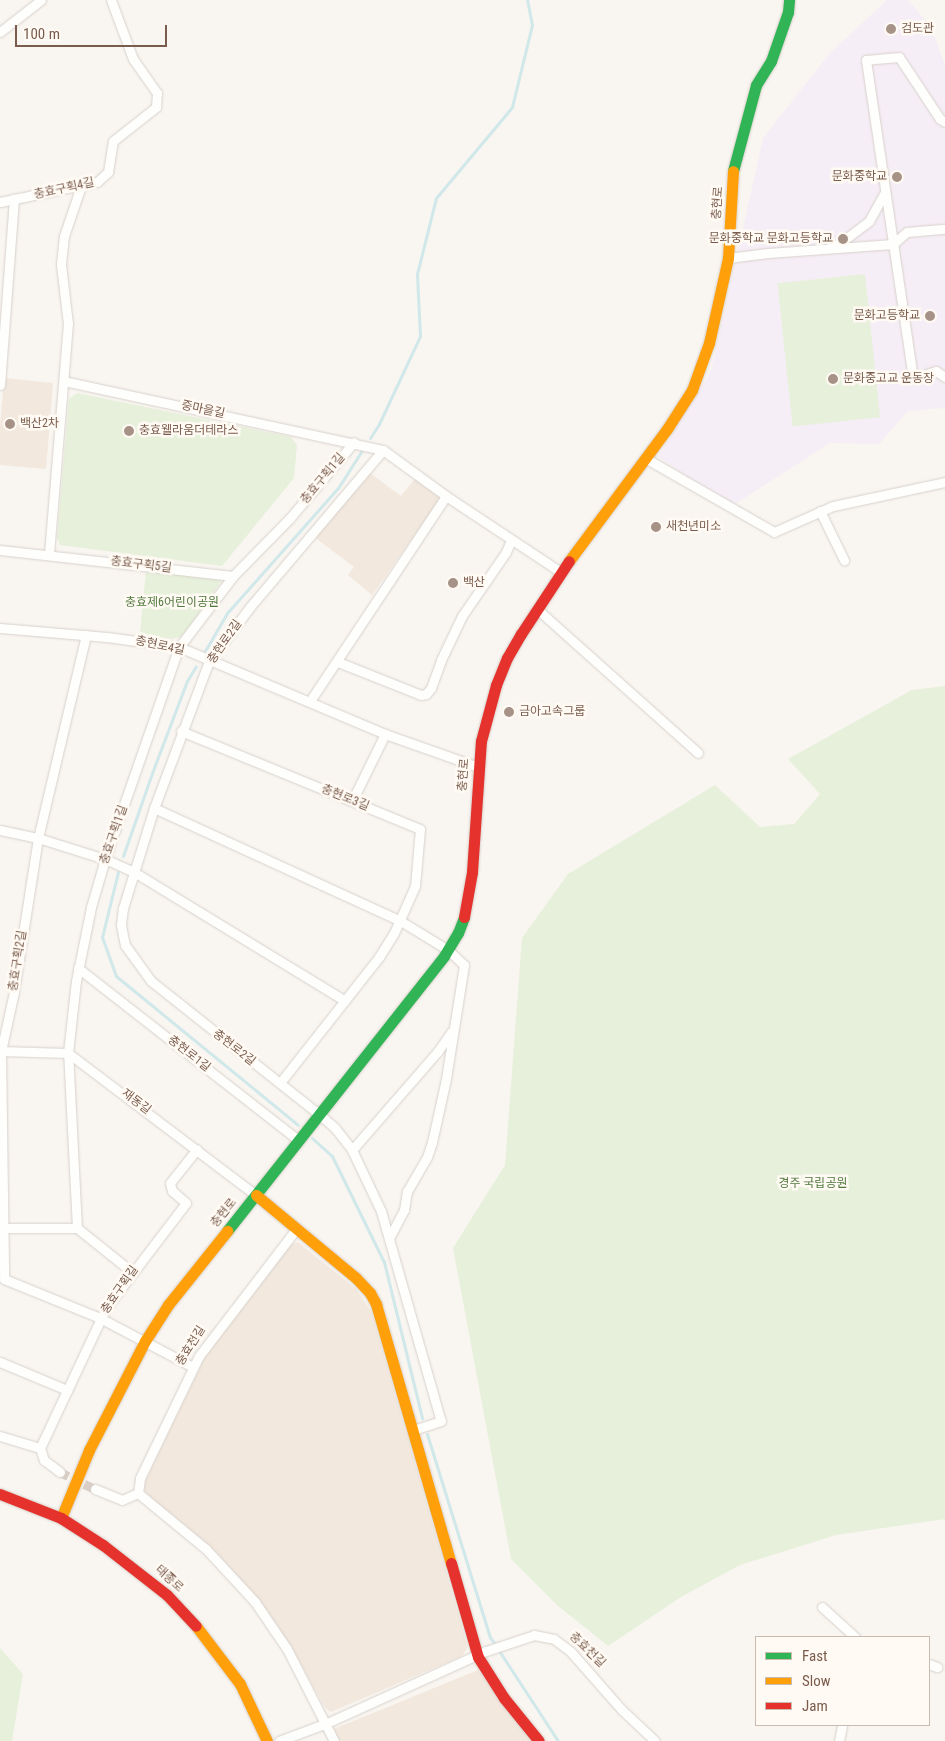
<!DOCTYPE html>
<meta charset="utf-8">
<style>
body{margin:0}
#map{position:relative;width:945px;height:1741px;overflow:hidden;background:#f9f5f0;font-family:"Roboto Condensed","Noto Sans KR",sans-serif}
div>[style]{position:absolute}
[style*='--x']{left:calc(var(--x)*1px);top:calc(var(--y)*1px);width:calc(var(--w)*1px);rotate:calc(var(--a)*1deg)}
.residential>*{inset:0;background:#f2e8de}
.education>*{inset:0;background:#f6eef6}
.green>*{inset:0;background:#e7f0db;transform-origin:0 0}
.stream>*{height:3px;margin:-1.5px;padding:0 1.5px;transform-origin:1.5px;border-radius:1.5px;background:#d0e8ea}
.street-tunnel>*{height:9px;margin-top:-4.5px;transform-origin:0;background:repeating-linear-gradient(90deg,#d9cfc7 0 9px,transparent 0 13.5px)}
.roads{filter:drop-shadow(0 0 1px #d7d1cb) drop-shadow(0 0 1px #d7d1cb)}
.street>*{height:9px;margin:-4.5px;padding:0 4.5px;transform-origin:4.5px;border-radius:4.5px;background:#fefefd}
.fast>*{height:11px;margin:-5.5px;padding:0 5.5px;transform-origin:5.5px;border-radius:5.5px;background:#30b455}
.slow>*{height:11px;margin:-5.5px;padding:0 5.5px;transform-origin:5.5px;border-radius:5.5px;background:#ff9f0a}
.jam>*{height:11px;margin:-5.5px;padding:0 5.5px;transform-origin:5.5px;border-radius:5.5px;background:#e5322d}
.dots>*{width:14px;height:14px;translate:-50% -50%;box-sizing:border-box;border:2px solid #fffaf3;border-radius:50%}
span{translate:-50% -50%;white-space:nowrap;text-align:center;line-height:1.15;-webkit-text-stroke:5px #fffaf3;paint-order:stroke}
.poi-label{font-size:12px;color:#7a5c4d}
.left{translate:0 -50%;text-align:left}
.right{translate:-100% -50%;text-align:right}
.street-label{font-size:12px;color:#7a5c4d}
.park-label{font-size:12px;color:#537a41}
.legend{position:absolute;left:755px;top:1636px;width:175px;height:90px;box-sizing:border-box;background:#fffaf3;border:1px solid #cabbb1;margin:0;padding:6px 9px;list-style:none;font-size:15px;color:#7a5c4d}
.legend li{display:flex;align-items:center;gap:10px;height:25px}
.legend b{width:25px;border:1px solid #cabbb1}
.scale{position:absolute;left:15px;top:25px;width:152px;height:22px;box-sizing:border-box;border:2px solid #7a5c4d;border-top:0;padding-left:6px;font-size:15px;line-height:18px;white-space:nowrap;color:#7a5c4d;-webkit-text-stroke:4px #fffaf3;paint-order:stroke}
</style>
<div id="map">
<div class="residential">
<i style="clip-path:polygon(4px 378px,53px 383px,46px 469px,0 465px,0 427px)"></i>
<i style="clip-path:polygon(367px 471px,401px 496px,417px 476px,443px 495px,372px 595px,348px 575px,354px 567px,313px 536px)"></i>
<i style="clip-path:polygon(298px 1242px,356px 1289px,371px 1311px,467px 1644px,467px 1649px,462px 1656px,331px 1712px,325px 1708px,295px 1653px,256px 1597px,202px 1541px,146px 1494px,143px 1486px,204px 1359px,219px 1337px,290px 1245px)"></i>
<i style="clip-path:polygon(478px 1670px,533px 1741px,339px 1741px,334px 1729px)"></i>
</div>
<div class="education">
<i style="clip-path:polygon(887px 0,908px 0,931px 27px,945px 65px,945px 408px,908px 411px,879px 444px,830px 443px,732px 506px,658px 457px,711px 371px,763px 138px,830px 53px)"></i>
</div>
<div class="green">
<i style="left:865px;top:274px;width:144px;height:88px;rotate:84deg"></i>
<i style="clip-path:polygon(77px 393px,291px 437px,297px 445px,294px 478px,222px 566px,60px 545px,57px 538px,69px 399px)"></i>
<i style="clip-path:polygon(146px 571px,223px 579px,182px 637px,170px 639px,140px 633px)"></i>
<i style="clip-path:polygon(945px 686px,945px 1519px,836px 1535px,740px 1565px,681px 1597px,608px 1646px,557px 1605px,511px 1559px,453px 1248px,505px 1165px,522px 938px,568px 874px,715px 785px,760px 827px,794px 824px,820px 794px,788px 759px,912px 690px)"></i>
<i style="clip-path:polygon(0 1648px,23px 1674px,12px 1741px,0 1741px)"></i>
</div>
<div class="stream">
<i style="--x:370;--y:438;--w:17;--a:-57"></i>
<i style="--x:379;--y:424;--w:97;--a:-65"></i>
<i style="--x:420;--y:336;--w:62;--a:-92.8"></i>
<i style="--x:417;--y:274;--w:78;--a:-76"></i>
<i style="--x:436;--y:198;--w:119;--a:-50.1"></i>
<i style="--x:512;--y:107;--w:84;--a:-76.3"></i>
<i style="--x:532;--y:25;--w:25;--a:-101"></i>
<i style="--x:205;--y:651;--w:44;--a:-59.9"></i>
<i style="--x:227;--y:613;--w:167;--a:-48.4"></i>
<i style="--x:338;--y:488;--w:43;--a:-57.4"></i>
<i style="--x:123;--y:856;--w:88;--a:-70.7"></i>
<i style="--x:152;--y:773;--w:98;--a:-69.2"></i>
<i style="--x:187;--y:681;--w:17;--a:-59"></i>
<i style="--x:118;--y:872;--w:67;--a:103.8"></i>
<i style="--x:102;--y:937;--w:41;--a:70.3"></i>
<i style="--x:116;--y:976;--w:235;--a:39.3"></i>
<i style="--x:312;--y:1138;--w:27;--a:42"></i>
<i style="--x:332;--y:1156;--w:118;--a:63.9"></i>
<i style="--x:384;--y:1262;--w:161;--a:76.3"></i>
<i style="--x:427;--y:1434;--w:213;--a:72.8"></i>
<i style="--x:490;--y:1637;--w:124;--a:56.8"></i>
</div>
<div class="street-tunnel">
<i style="--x:60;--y:1472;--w:39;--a:26"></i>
</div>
<div class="roads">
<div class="street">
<i style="--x:0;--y:32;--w:52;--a:-38"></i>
<i style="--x:945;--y:122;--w:6;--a:-149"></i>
<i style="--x:940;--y:119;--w:74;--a:-123.5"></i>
<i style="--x:899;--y:57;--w:33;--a:175"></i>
<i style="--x:866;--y:60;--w:321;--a:81.6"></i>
<i style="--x:913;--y:378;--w:24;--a:-17"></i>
<i style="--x:936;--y:371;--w:11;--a:34"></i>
<i style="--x:0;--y:202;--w:99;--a:-11.7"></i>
<i style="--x:97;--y:182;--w:15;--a:-42"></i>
<i style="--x:108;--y:172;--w:31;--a:-81"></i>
<i style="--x:113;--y:141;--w:55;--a:-38.3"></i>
<i style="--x:156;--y:107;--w:14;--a:-86"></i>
<i style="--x:157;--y:93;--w:42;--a:-125.2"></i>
<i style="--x:133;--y:59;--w:63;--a:-110.4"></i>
<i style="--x:831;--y:246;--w:9;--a:-18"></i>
<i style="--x:840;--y:243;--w:36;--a:-37"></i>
<i style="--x:869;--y:221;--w:33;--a:-61"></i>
<i style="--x:728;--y:258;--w:40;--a:-7.1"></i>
<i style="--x:768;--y:253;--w:125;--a:-4.1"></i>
<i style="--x:893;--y:244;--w:18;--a:-41"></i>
<i style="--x:907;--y:232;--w:38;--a:-5"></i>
<i style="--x:64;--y:381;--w:326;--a:12.2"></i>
<i style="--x:383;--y:450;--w:78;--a:36.1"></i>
<i style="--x:446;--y:496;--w:138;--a:33.5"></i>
<i style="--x:0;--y:385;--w:187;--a:-85.7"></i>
<i style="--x:383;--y:450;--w:206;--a:130.3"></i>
<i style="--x:250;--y:607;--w:68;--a:127.2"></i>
<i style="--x:209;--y:661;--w:157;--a:110.5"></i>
<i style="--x:154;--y:808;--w:105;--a:107.2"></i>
<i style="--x:123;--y:908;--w:17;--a:97"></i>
<i style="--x:121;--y:925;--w:20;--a:79"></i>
<i style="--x:125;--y:945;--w:44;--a:54.2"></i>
<i style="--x:151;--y:981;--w:214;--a:38.4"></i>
<i style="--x:319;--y:1114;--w:21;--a:41"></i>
<i style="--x:335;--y:1128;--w:28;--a:52"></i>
<i style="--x:352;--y:1150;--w:68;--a:64.6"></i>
<i style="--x:381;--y:1211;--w:218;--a:74.1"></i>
<i style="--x:441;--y:1421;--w:29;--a:162"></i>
<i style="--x:645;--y:458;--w:149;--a:29.8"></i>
<i style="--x:774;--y:532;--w:64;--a:-23.8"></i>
<i style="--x:833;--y:506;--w:115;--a:-12.1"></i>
<i style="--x:820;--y:511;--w:55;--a:63.9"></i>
<i style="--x:0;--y:550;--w:234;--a:6.4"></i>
<i style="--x:49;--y:554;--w:231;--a:-85.3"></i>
<i style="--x:68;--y:324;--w:60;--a:-96.7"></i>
<i style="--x:61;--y:264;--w:28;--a:-84"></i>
<i style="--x:64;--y:236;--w:53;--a:-71.2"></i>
<i style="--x:537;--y:609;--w:216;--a:41.8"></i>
<i style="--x:0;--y:628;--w:107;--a:4.8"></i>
<i style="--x:107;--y:637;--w:73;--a:7.9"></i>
<i style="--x:179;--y:647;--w:224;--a:22.9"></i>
<i style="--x:385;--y:734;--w:99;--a:19.5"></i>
<i style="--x:86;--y:635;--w:209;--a:103.3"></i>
<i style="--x:38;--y:838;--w:156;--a:98.9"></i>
<i style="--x:14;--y:992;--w:60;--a:102.4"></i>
<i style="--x:1;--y:1051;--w:228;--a:89.2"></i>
<i style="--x:4;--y:1279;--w:104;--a:22.1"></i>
<i style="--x:100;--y:1318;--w:105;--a:27.8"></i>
<i style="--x:338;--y:662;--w:89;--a:21.7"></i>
<i style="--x:421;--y:695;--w:5;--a:-11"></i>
<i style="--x:426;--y:694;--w:8;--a:-50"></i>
<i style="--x:431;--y:688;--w:30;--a:-70"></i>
<i style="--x:441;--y:660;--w:49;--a:-64.5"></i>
<i style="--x:462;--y:616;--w:78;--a:-55.5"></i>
<i style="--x:506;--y:552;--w:13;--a:-67"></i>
<i style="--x:310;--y:701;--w:246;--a:-56.4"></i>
<i style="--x:181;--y:731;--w:258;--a:22.3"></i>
<i style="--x:420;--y:829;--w:57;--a:95"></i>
<i style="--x:415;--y:886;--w:51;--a:114.1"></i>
<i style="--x:394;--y:933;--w:28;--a:122"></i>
<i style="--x:379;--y:957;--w:160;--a:128.2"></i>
<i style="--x:352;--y:801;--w:75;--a:-63.8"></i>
<i style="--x:154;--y:808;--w:269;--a:24.6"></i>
<i style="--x:399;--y:920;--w:57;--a:31.5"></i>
<i style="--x:448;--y:950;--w:22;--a:43"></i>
<i style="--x:464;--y:965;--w:115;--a:99"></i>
<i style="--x:446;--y:1079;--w:65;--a:102.5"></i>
<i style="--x:432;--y:1142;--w:16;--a:108"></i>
<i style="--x:427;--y:1157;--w:39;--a:120"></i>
<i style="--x:407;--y:1191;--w:19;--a:99"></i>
<i style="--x:404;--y:1210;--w:32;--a:118"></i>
<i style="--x:0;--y:830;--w:39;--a:12"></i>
<i style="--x:38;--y:838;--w:70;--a:17.4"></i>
<i style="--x:105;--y:859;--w:32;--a:24"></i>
<i style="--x:134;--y:872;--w:247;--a:31.4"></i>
<i style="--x:78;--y:968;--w:279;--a:38"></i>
<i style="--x:0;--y:1051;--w:68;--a:1.7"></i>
<i style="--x:68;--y:1053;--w:236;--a:37.1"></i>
<i style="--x:352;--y:1150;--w:131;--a:-49"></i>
<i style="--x:438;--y:1051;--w:24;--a:-55"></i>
<i style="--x:0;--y:1228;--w:77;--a:0"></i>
<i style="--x:132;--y:1272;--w:70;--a:-141.3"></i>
<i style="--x:77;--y:1228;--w:175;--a:-92.9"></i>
<i style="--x:68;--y:1053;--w:72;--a:-83.7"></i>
<i style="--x:76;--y:981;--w:76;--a:-78.5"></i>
<i style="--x:91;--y:907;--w:50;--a:-73.7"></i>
<i style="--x:105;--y:859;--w:225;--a:-70.8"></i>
<i style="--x:179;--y:647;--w:89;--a:-52.7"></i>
<i style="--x:233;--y:576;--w:81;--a:-45.5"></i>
<i style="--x:290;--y:518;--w:99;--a:-49.9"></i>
<i style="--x:0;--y:1362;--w:73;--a:22.7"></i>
<i style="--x:0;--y:1436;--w:42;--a:16.7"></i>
<i style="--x:40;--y:1448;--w:13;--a:72"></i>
<i style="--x:44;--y:1460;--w:20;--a:37"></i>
<i style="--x:40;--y:1448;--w:155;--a:-64.8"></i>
<i style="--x:106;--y:1308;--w:132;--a:-52.7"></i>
<i style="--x:186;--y:1203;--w:18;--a:-139"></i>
<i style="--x:172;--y:1191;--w:8;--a:-104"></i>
<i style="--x:170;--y:1183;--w:43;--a:-51.5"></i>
<i style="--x:95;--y:1489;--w:29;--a:22"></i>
<i style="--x:122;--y:1500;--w:17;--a:-24"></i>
<i style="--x:138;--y:1493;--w:88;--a:39.5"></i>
<i style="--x:206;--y:1549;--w:72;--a:47.2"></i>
<i style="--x:255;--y:1602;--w:57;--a:55.8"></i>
<i style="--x:287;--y:1649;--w:103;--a:62.9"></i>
<i style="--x:138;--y:1493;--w:15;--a:-82"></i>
<i style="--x:140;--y:1478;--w:136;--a:-64.2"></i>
<i style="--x:199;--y:1356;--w:160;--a:-52.6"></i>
<i style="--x:822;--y:1607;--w:45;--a:42.3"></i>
<i style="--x:929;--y:1664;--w:9;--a:21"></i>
<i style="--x:279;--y:1741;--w:51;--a:-20.6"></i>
<i style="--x:327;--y:1723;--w:175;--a:-24.4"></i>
<i style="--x:486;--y:1651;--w:51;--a:-18.4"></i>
<i style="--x:534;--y:1635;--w:20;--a:11"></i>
<i style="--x:554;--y:1639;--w:21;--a:37"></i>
<i style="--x:571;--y:1652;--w:77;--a:48.7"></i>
<i style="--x:622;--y:1710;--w:45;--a:43.2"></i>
<i style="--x:839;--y:1741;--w:16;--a:-79"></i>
</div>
<div class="fast">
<i style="--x:733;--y:171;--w:89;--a:-75"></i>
<i style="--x:756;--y:85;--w:28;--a:-58"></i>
<i style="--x:771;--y:61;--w:52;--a:-70.9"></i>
<i style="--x:788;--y:12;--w:12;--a:-85"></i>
<i style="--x:227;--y:1231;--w:350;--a:-51.7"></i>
<i style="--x:444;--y:956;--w:27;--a:-59"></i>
<i style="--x:458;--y:933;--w:17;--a:-69"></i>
</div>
<div class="slow">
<i style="--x:569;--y:561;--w:164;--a:-53.4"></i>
<i style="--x:667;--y:429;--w:46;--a:-57.3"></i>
<i style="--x:692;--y:390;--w:50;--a:-70.1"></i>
<i style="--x:709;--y:343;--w:87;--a:-77.4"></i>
<i style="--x:728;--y:258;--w:87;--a:-86.7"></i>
<i style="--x:256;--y:1195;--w:130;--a:39.7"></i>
<i style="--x:356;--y:1278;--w:21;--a:47"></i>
<i style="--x:370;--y:1293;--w:13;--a:61"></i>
<i style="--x:376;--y:1304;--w:270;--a:73.9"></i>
<i style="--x:61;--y:1518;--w:74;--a:-67.6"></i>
<i style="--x:89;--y:1450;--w:123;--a:-62.8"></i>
<i style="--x:145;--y:1341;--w:43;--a:-57.4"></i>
<i style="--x:168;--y:1305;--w:95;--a:-51.4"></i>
<i style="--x:196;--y:1626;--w:73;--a:52.8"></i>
<i style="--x:240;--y:1684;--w:63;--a:64.7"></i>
</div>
<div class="jam">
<i style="--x:464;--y:917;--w:46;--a:-79.9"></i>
<i style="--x:472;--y:872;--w:131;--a:-86.1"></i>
<i style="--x:481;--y:741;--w:58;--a:-75"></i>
<i style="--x:496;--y:685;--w:29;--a:-68"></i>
<i style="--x:507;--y:658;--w:28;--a:-60"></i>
<i style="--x:521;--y:634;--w:87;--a:-56.7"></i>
<i style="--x:0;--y:1494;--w:66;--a:21.5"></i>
<i style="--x:61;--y:1518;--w:50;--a:32.7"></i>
<i style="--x:103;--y:1545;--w:81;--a:38"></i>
<i style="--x:167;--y:1595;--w:42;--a:46.9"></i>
<i style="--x:451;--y:1563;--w:98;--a:74"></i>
<i style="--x:478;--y:1657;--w:49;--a:57.6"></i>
<i style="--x:504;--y:1698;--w:55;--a:50.9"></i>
</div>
</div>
<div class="dots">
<i style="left:891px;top:29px;background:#a69286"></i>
<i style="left:897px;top:177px;background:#a69286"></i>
<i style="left:843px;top:239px;background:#a69286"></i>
<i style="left:930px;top:316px;background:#a69286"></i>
<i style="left:833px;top:379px;background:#a69286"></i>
<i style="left:10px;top:424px;background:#a69286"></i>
<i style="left:129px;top:431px;background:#a69286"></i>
<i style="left:656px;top:527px;background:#a69286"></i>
<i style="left:453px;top:583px;background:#a69286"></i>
<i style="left:509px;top:712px;background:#a69286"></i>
</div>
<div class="poi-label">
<span class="left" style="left:901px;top:29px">검도관</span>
<span class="right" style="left:887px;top:177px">문화중학교</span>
<span class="right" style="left:833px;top:239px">문화중학교 문화고등학교</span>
<span class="right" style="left:920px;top:316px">문화고등학교</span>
<span class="left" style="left:843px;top:379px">문화중고교 운동장</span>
<span class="left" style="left:20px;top:424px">백산2차</span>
<span class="left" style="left:139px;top:431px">충효웰라움더테라스</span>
<span class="left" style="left:666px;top:527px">새천년미소</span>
<span class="left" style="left:463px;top:583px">백산</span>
<span class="left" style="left:519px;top:712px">금아고속그룹</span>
</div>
<div class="street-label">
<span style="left:64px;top:189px;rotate:-12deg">충효구획4길</span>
<span style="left:718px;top:203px;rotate:-86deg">충현로</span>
<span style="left:203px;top:410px;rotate:12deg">중마을길</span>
<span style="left:323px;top:479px;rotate:-50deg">충효구획1길</span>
<span style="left:141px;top:565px;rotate:7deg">충효구획5길</span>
<span style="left:225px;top:642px;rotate:-55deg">충현로2길</span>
<span style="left:160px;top:646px;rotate:12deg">충현로4길</span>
<span style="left:464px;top:775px;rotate:-85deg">충현로</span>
<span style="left:345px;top:798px;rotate:22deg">충현로3길</span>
<span style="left:114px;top:835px;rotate:-71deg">충효구획1길</span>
<span style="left:18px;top:961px;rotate:-81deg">충효구획2길</span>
<span style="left:234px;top:1048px;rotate:38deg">충현로2길</span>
<span style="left:189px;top:1054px;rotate:38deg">충현로1길</span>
<span style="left:136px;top:1102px;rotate:37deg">재동길</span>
<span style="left:224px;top:1213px;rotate:-51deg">충현로</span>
<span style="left:120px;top:1290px;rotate:-55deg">충효구획길</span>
<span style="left:191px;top:1346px;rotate:-58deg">충효천길</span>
<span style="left:169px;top:1579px;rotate:42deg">태종로</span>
<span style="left:587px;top:1650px;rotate:44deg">충효천길</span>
</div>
<div class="park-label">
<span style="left:172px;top:603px">충효제6어린이공원</span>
<span style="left:813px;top:1184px">경주 국립공원</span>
</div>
<ul class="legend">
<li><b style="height:6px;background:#30b455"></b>Fast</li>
<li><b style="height:6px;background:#ff9f0a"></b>Slow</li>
<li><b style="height:6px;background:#e5322d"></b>Jam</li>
</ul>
<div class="scale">100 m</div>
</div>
